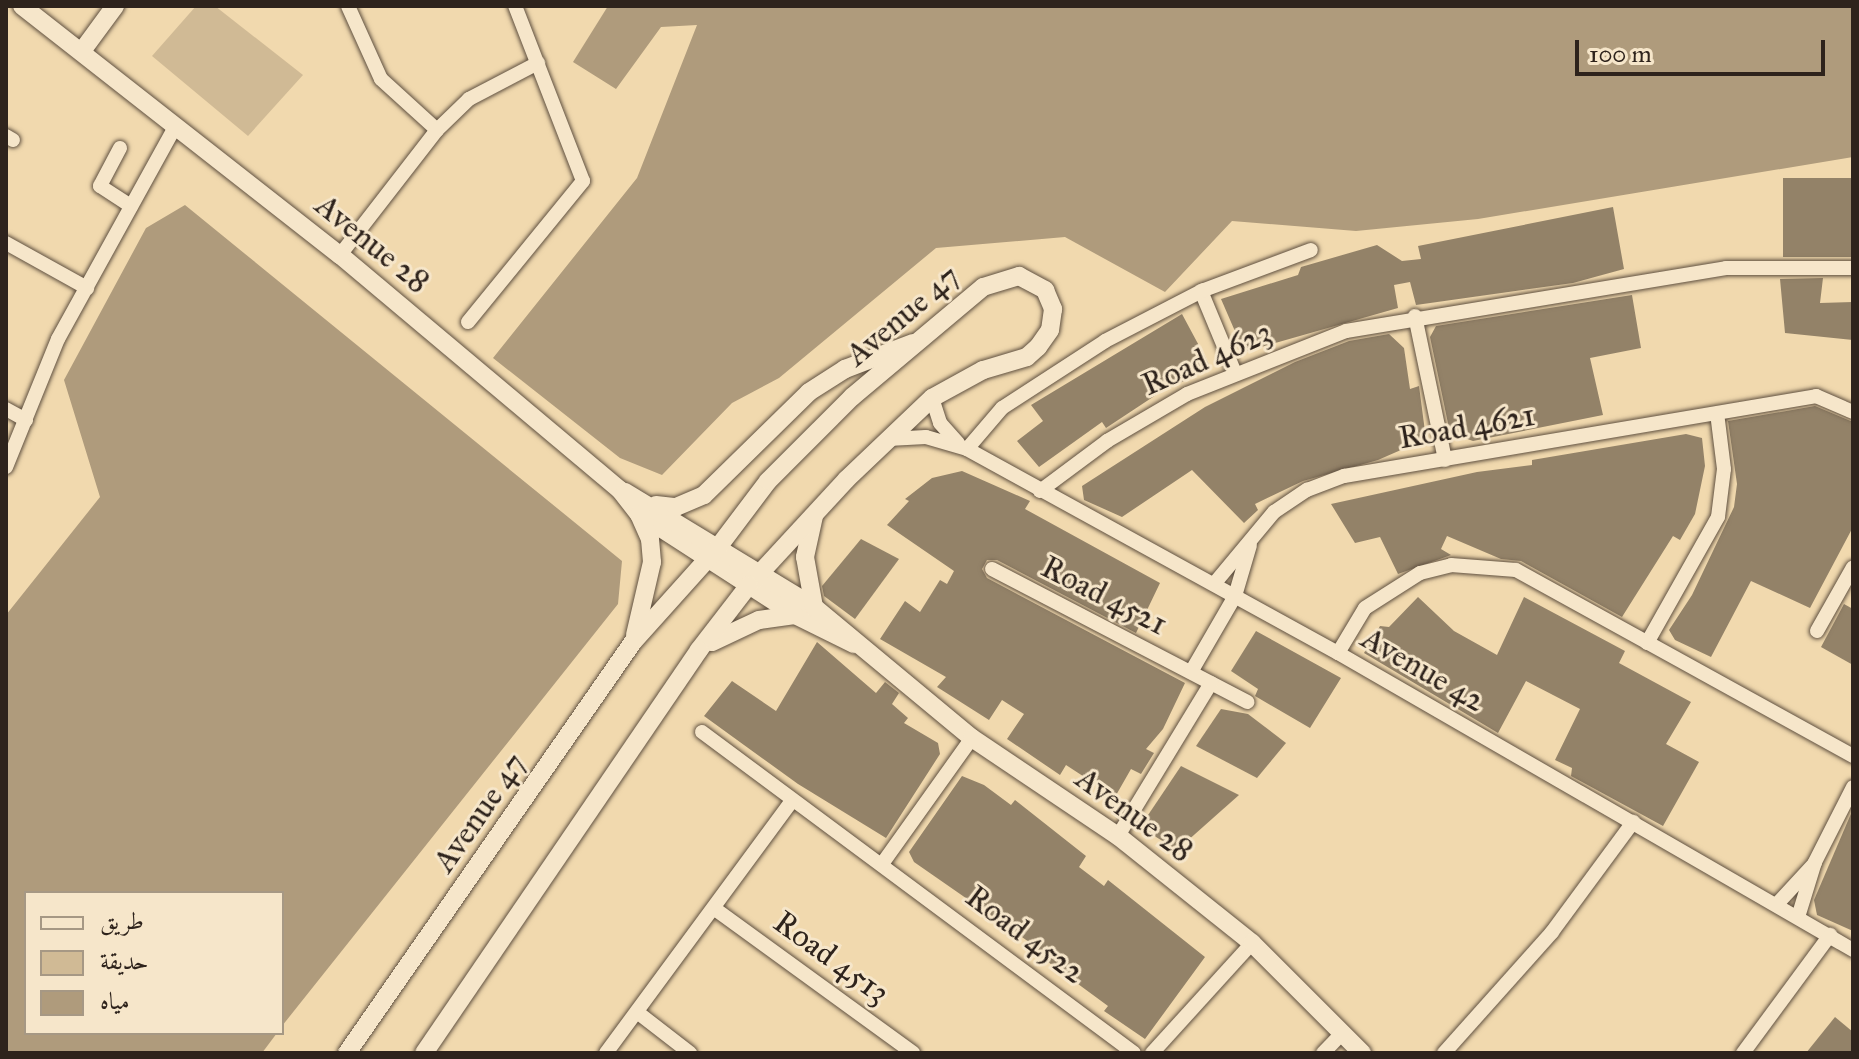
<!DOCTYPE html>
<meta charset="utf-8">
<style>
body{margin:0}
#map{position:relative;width:1859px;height:1059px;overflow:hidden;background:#f1d9ae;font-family:"IM FELL Great Primer",Amiri,serif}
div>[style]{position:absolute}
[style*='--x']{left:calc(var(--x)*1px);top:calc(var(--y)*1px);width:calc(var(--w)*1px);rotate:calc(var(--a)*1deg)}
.green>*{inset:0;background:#d0ba95}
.water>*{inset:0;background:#af9b7c}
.building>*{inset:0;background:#938268;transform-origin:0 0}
.roads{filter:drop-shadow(0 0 2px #5f5040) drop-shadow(0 0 2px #5f5040)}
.street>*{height:14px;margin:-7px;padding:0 7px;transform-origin:7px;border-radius:7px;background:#f6e6ca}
.secondary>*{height:18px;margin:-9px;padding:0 9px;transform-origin:9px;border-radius:9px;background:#f6e6ca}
span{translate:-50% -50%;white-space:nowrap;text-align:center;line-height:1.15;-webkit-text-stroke:6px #f6e6ca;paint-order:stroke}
.street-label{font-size:32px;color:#2e231c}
.frame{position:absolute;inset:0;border:8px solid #2e231c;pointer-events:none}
.legend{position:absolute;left:24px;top:891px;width:260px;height:144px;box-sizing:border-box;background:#f6e6ca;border:2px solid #a69884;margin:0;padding:10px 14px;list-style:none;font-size:24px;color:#2e231c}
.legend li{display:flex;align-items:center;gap:16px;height:40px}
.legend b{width:40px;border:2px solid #a69884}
.scale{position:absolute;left:1575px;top:40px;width:250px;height:36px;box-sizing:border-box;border:4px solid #2e231c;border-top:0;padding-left:10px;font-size:24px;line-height:28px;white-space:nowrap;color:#2e231c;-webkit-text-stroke:6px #f6e6ca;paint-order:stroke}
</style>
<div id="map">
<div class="green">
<i style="clip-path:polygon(196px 6px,215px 6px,303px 75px,248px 136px,152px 56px)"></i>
</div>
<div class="water">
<i style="clip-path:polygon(608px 6px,1853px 6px,1853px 157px,1478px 219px,1356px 231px,1232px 221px,1165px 292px,1065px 237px,936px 248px,779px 378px,732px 403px,662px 475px,620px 458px,493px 358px,637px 178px,697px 25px,661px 27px,616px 89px,573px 62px)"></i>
<i style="clip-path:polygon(185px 205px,622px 561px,618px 604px,282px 1026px,282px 893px,26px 893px,26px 1033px,277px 1033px,262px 1053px,6px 1053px,6px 615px,100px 497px,64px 380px,146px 228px)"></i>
</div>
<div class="building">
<i style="left:1853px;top:178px;width:79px;height:70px;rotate:90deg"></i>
<i style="clip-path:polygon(1613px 207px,1624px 269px,1573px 283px,1416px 305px,1410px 282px,1394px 285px,1398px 308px,1244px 352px,1221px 299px,1298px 275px,1301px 267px,1377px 245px,1402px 261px,1421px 259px,1418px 246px)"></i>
<i style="clip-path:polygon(1823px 278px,1820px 303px,1853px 302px,1853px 340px,1785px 333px,1780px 279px)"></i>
<i style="clip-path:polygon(1632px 295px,1641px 348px,1590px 358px,1603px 415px,1473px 441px,1450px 433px,1430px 337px,1436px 326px)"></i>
<i style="clip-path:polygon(1182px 314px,1211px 368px,1159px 393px,1106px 428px,1102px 422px,1039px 467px,1017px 441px,1043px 421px,1031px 405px)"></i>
<i style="clip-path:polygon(1389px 334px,1404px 348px,1410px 389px,1419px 386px,1426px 439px,1378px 460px,1303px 481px,1255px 504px,1258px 510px,1244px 523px,1192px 470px,1122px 517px,1084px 500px,1082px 486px,1205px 407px,1295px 362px,1349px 341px)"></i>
<i style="clip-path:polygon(1815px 406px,1853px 422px,1853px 527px,1810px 608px,1751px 581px,1711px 657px,1675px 640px,1669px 630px,1692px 595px,1734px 507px,1737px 484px,1728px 421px)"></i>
<i style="clip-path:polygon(1686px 434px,1702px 438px,1705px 466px,1695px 514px,1680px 540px,1673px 536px,1622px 617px,1521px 561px,1501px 559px,1447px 536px,1441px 549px,1451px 555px,1398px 574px,1380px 537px,1355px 543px,1331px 504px,1477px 472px,1532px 465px,1532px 460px)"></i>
<i style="clip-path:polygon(962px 471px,1030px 501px,1025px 509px,1160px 583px,1136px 633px,997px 560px,987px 560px,982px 569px,987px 578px,1185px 683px,1163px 729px,1146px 749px,1154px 753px,1141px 774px,1131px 769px,1115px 797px,1066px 765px,1060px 775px,1007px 739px,1024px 714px,1002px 700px,989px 720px,937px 687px,946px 677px,880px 639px,905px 601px,920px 612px,940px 580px,947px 584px,954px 571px,887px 525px,909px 501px,905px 499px,932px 478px)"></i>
<i style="clip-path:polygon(861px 539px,899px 559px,855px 619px,824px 596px,822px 586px)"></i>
<i style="clip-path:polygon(1418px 597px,1454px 631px,1497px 655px,1524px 597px,1625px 651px,1619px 663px,1691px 702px,1666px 744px,1699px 762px,1663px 826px,1571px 776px,1572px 768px,1555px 760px,1580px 709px,1526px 681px,1498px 733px,1364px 653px,1380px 626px,1389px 627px)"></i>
<i style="clip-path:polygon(1844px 604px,1853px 609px,1853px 665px,1821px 647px)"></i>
<i style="clip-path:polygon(1256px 631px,1341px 678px,1310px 728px,1255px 696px,1258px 689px,1231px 671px)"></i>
<i style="clip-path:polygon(817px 642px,876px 693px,885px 682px,899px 693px,892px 704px,908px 718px,904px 723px,938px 743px,940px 754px,886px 838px,798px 784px,704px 716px,732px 681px,776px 711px)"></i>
<i style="clip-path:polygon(1221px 709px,1248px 714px,1286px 743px,1257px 778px,1196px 746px)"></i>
<i style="clip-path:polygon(1181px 766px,1239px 795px,1177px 850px,1140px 827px)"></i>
<i style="clip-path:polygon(962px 776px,984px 785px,1011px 805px,1015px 800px,1086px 856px,1079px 867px,1104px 886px,1108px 880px,1205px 957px,1145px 1039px,1104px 1011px,1108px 1006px,1029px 948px,1032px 944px,914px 862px,909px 852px)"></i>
<i style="clip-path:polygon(1853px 809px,1853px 931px,1817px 915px,1814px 900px)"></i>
<i style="clip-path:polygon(1835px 1017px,1853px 1032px,1853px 1053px,1806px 1053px)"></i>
</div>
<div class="roads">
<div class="street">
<i style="--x:348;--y:6;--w:80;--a:65.7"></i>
<i style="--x:381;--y:79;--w:76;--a:42.3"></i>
<i style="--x:6;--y:136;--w:8;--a:30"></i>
<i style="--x:120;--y:148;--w:43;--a:117.8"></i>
<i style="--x:100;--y:186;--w:37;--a:33"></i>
<i style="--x:6;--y:243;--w:93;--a:29.1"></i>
<i style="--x:340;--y:255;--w:158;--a:-52.2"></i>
<i style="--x:437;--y:130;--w:45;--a:-44.1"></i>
<i style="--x:469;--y:99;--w:78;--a:-27.6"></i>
<i style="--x:1201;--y:291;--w:89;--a:67.5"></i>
<i style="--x:1415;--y:316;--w:147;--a:78.2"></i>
<i style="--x:468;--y:322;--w:182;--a:-50.8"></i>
<i style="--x:583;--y:181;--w:188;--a:-111.2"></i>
<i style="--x:932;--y:398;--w:26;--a:72"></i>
<i style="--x:940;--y:423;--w:27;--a:48"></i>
<i style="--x:6;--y:409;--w:23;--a:29"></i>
<i style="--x:888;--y:439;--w:38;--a:-3"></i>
<i style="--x:926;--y:437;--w:43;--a:16.3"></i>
<i style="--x:967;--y:449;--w:423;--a:28.8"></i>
<i style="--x:1338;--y:653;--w:595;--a:29.97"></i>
<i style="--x:967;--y:449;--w:54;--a:-49.5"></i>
<i style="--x:1002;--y:408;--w:123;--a:-33"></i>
<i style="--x:1105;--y:341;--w:111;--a:-27.3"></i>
<i style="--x:1204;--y:290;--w:114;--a:-20.5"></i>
<i style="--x:6;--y:467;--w:138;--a:-67.9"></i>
<i style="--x:58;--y:339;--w:244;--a:-61.1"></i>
<i style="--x:1040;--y:491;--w:84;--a:-36.7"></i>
<i style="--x:1107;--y:441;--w:93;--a:-30.4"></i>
<i style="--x:1187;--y:394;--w:171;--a:-21.6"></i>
<i style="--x:1346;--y:331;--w:385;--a:-9.4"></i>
<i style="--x:1726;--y:268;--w:127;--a:0"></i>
<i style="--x:992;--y:569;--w:288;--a:27.5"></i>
<i style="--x:1214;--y:584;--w:94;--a:-50.2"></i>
<i style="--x:1274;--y:512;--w:40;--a:-34"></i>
<i style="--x:1307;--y:490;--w:40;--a:-21"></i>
<i style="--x:1344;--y:476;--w:479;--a:-9.6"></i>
<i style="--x:1816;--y:396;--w:40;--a:23.4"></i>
<i style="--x:1817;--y:631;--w:73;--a:-60.6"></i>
<i style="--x:1647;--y:643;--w:145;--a:-60.6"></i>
<i style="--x:1718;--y:517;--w:48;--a:-82.9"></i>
<i style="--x:1724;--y:469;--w:56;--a:-97.1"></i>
<i style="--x:1338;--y:653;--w:52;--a:-59"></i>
<i style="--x:1365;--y:608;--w:65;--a:-32.5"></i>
<i style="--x:1420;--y:573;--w:32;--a:-14"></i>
<i style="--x:1451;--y:565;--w:65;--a:4.4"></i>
<i style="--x:1516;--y:570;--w:385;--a:28.9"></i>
<i style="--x:1191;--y:672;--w:88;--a:-59.9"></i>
<i style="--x:1235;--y:596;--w:53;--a:-73.6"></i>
<i style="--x:702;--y:732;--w:538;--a:36.61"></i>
<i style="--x:1118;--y:836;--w:179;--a:-58.7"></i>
<i style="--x:882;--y:864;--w:155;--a:-54.5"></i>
<i style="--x:1778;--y:903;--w:54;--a:-47.2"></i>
<i style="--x:715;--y:909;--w:245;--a:36"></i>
<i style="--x:1799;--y:914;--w:54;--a:-72.9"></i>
<i style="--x:1815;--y:862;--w:84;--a:-63.1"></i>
<i style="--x:637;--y:1012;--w:67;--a:37.7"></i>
<i style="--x:606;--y:1053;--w:310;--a:-53.6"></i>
<i style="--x:1152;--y:1053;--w:149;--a:-47.7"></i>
<i style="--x:1323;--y:1053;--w:29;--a:-46"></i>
<i style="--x:1444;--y:1053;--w:162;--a:-48.2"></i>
<i style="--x:1552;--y:932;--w:137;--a:-53.6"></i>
<i style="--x:1743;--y:1053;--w:147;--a:-53.6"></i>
</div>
<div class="secondary">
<i style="--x:22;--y:6;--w:404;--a:38.1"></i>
<i style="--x:340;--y:255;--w:366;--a:40"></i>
<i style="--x:620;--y:490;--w:31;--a:52"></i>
<i style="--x:639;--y:514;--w:186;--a:32.9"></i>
<i style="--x:795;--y:615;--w:66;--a:26.2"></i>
<i style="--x:82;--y:51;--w:56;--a:-53.7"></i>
<i style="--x:625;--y:492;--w:221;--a:31.3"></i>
<i style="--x:814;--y:607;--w:205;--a:39.7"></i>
<i style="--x:972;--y:738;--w:176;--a:33.9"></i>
<i style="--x:1118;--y:836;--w:171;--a:38.6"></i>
<i style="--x:1252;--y:943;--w:156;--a:45"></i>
<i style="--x:656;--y:505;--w:20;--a:6"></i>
<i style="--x:676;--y:507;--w:30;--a:-23"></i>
<i style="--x:704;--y:495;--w:147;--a:-44.4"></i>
<i style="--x:809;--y:392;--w:43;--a:-32.6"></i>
<i style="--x:845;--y:369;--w:73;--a:-20.9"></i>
<i style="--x:814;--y:516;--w:42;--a:102.4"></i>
<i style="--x:805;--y:557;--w:51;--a:79.8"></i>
<i style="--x:635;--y:635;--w:75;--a:-76.9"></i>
<i style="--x:652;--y:562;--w:23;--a:-95"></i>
<i style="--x:650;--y:539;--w:27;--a:-114"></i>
<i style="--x:712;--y:642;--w:52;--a:-25.1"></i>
<i style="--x:759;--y:620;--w:36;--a:-8"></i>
<i style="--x:347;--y:1053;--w:501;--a:-55.17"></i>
<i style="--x:633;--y:642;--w:129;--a:-48.1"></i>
<i style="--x:719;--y:546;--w:81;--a:-53"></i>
<i style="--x:768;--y:481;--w:119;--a:-45"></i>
<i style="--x:852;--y:397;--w:171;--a:-40"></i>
<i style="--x:983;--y:287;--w:38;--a:-17"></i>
<i style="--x:1019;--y:276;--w:30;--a:28"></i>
<i style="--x:1045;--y:290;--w:21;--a:67"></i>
<i style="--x:1053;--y:309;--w:21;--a:98"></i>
<i style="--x:1050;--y:330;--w:21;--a:125"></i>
<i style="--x:1038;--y:347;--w:15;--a:138"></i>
<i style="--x:1027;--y:357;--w:46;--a:163.5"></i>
<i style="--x:983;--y:370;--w:58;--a:151.2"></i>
<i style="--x:932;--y:398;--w:119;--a:136.4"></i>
<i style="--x:846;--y:480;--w:143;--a:132.7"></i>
<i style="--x:749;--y:585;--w:82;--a:127.6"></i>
<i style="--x:699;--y:650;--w:488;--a:124.3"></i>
</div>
</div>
<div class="street-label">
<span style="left:372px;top:244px;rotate:39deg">Avenue 28</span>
<span style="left:903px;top:316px;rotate:-40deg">Avenue 47</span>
<span style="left:1207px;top:359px;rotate:-24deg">Road 4623</span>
<span style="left:1467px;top:427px;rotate:-10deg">Road 4621</span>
<span style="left:1104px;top:596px;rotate:27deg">Road 4521</span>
<span style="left:1423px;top:670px;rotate:30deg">Avenue 42</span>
<span style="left:480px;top:813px;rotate:-55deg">Avenue 47</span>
<span style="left:1134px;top:815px;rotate:36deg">Avenue 28</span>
<span style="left:1025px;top:935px;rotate:37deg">Road 4522</span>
<span style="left:831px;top:958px;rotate:36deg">Road 4513</span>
</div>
<div class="frame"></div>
<ul class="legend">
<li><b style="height:10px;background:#f6e6ca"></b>طريق</li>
<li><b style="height:22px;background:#d0ba95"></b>حديقة</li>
<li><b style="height:22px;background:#af9b7c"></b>مياه</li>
</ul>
<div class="scale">100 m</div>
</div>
